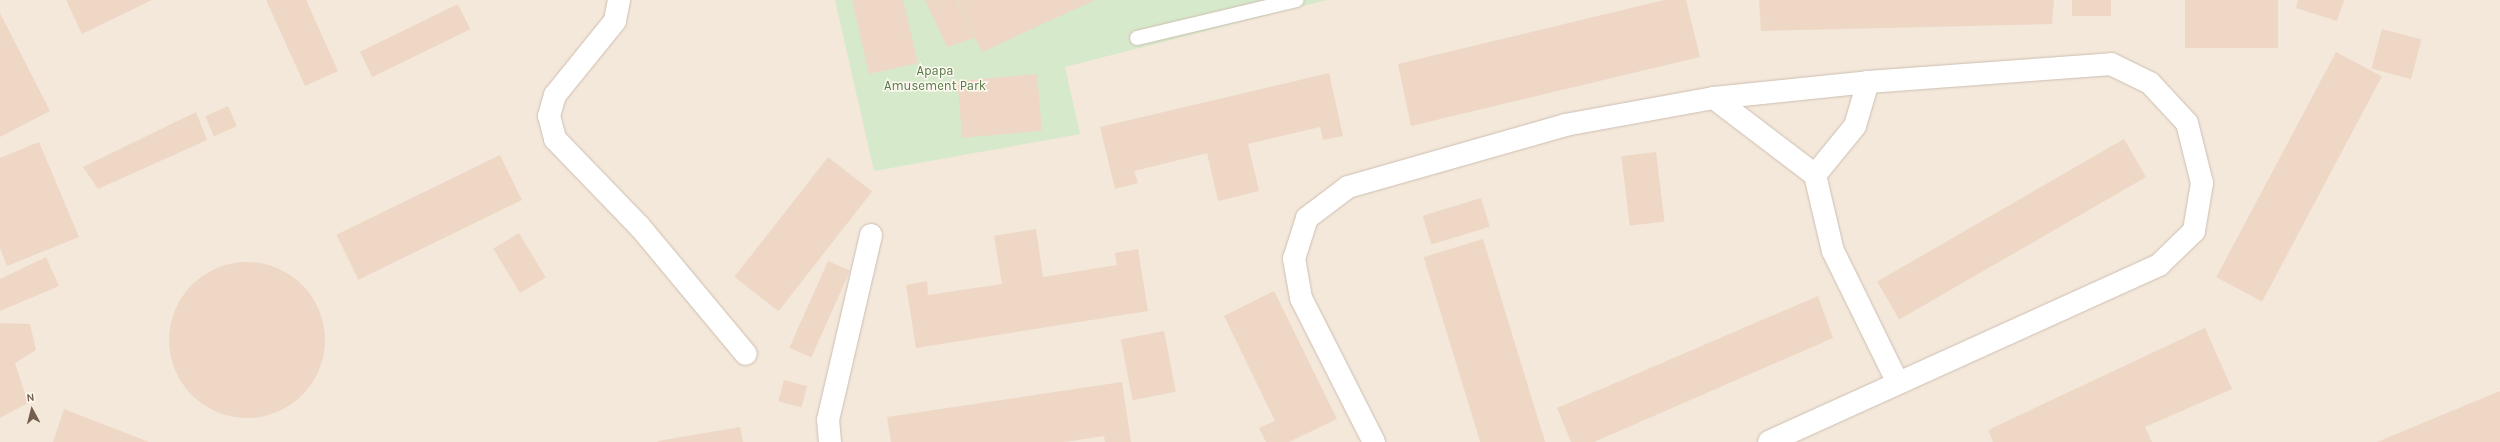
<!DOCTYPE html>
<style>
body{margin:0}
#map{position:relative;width:2500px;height:442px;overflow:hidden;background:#fbf6eb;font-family:Karla,sans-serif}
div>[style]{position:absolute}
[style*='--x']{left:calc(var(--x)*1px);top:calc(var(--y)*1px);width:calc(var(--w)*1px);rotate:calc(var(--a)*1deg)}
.residential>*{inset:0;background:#f3e8da;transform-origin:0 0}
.green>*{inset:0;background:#d6e9ca}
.building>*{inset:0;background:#efd7c5;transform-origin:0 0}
.round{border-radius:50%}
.roads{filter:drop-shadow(0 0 1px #cdbeb1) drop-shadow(0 0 1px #cdbeb1)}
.lane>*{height:14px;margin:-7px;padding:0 7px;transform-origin:7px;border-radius:7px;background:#fff}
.street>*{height:22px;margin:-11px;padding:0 11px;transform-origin:11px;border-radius:11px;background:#fff}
span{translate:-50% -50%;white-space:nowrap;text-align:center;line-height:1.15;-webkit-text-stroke:3px #fefaf2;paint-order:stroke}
.park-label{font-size:13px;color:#557a48}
.north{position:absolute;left:12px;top:390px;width:40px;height:40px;-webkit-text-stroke:3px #fefaf2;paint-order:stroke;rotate:353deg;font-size:11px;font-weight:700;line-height:16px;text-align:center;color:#765e4f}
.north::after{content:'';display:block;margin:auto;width:14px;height:18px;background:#765e4f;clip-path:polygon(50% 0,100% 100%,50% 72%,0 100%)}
</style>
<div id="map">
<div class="residential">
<i style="left:0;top:0;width:2500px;height:442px"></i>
</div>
<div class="green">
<i style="clip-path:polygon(835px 0,1327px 0,1065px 67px,1080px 134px,874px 171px)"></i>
</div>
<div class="building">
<i style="clip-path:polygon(66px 0,152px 0,82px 34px)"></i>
<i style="clip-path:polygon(266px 0,306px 0,338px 71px,305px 86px)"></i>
<i style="clip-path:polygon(852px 0,903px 0,918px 63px,869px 74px)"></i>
<i style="clip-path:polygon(925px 0,956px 0,975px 38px,947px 47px)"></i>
<i style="clip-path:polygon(957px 0,1095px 0,982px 52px)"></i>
<i style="clip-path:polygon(1664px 0,1686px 0,1700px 57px,1411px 126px,1398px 64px)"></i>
<i style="clip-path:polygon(1759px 0,2054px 0,2052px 24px,1761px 31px)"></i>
<i style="left:2072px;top:0;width:39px;height:16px"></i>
<i style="left:2185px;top:0;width:93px;height:48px"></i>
<i style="clip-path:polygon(2298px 0,2344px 0,2337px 21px,2296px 8px)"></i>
<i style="left:458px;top:4px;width:28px;height:109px;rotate:64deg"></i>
<i style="clip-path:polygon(0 13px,50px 111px,0 137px)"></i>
<i style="left:2382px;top:29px;width:41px;height:41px;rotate:15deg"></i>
<i style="left:2336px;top:52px;width:52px;height:255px;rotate:28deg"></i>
<i style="clip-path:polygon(1329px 73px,1343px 136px,1323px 140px,1320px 127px,1248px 144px,1259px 191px,1218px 201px,1207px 153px,1134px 171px,1138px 183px,1115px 189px,1100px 127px)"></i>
<i style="left:1037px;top:74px;width:57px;height:80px;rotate:85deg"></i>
<i style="left:228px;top:106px;width:22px;height:25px;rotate:66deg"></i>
<i style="clip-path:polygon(196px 112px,207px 140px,98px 189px,83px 167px)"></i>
<i style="left:2124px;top:139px;width:44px;height:285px;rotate:60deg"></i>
<i style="clip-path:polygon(39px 142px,79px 237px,7px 266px,0 248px,0 158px)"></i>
<i style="left:1656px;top:152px;width:70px;height:35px;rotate:83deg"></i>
<i style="left:500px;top:155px;width:50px;height:182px;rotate:64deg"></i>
<i style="left:828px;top:157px;width:56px;height:152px;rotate:38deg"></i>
<i style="left:1481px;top:198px;width:30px;height:61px;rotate:73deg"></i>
<i style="clip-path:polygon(1036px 229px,1043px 277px,1117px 265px,1115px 253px,1138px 249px,1148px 311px,916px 348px,906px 285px,927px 281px,928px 295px,1002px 284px,994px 236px)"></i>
<i style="left:519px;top:233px;width:52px;height:30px;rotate:59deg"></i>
<i style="left:1483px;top:239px;width:213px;height:62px;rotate:73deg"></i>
<i style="clip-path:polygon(46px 257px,59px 286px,0 311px,0 279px)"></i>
<i style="left:828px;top:261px;width:24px;height:95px;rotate:24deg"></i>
<i class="round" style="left:169px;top:262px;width:156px;height:156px"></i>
<i style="clip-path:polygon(1274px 291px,1337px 419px,1289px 442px,1266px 442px,1259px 428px,1275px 421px,1224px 316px)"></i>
<i style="clip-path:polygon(1818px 296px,1833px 338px,1594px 442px,1571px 442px,1557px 408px)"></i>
<i style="clip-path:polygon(0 323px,30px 324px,36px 350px,15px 363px,28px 403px,0 418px)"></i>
<i style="clip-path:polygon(2205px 328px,2232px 389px,2145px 427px,2152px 442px,1993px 442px,1988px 430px)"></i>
<i style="left:1164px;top:331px;width:62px;height:44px;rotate:79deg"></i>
<i style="left:784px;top:380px;width:24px;height:22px;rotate:15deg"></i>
<i style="clip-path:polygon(1122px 382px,1131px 442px,1105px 442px,1104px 436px,1065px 442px,891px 442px,887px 417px)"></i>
<i style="clip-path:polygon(2500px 391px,2500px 442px,2377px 442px)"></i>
<i style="clip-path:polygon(64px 409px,149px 442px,53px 442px)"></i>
<i style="clip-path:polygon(740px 427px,743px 442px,658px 442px,658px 441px)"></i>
</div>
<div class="roads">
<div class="lane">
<i style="--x:1137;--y:38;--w:164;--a:-13.4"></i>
</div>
<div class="street">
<i style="--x:619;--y:0;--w:21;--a:101"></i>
<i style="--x:615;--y:21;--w:95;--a:129"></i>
<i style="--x:555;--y:95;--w:22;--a:106"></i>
<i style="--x:549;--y:116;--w:24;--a:75"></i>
<i style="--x:555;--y:139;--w:122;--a:46"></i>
<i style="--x:640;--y:227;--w:165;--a:50.2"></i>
<i style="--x:1714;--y:98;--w:127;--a:37.3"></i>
<i style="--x:1815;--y:175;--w:78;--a:76.7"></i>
<i style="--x:1833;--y:251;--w:147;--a:63.8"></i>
<i style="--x:1815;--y:175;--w:63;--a:-50.8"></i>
<i style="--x:1855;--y:126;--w:46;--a:-73.5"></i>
<i style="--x:830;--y:442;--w:22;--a:-95"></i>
<i style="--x:828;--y:420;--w:190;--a:-76.9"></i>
<i style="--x:1374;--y:442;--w:161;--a:-116.9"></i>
<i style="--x:1301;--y:298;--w:40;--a:-100"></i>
<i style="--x:1294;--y:259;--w:43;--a:-72.4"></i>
<i style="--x:1307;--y:218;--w:51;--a:-37.1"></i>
<i style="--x:1348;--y:187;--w:226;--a:-15.9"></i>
<i style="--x:1565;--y:125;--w:151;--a:-10.3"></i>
<i style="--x:1714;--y:98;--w:155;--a:-5.9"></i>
<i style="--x:1868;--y:82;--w:244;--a:-4.2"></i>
<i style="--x:2111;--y:64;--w:43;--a:26"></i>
<i style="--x:2150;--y:83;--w:54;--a:47.2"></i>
<i style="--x:2187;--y:123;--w:62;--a:76"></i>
<i style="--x:2202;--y:183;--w:49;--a:99.5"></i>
<i style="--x:2194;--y:231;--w:49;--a:135.8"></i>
<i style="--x:2159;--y:265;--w:428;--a:155.6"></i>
</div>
</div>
<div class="park-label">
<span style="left:935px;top:79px">Apapa<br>Amusement Park</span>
</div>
<div class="north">N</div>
</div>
